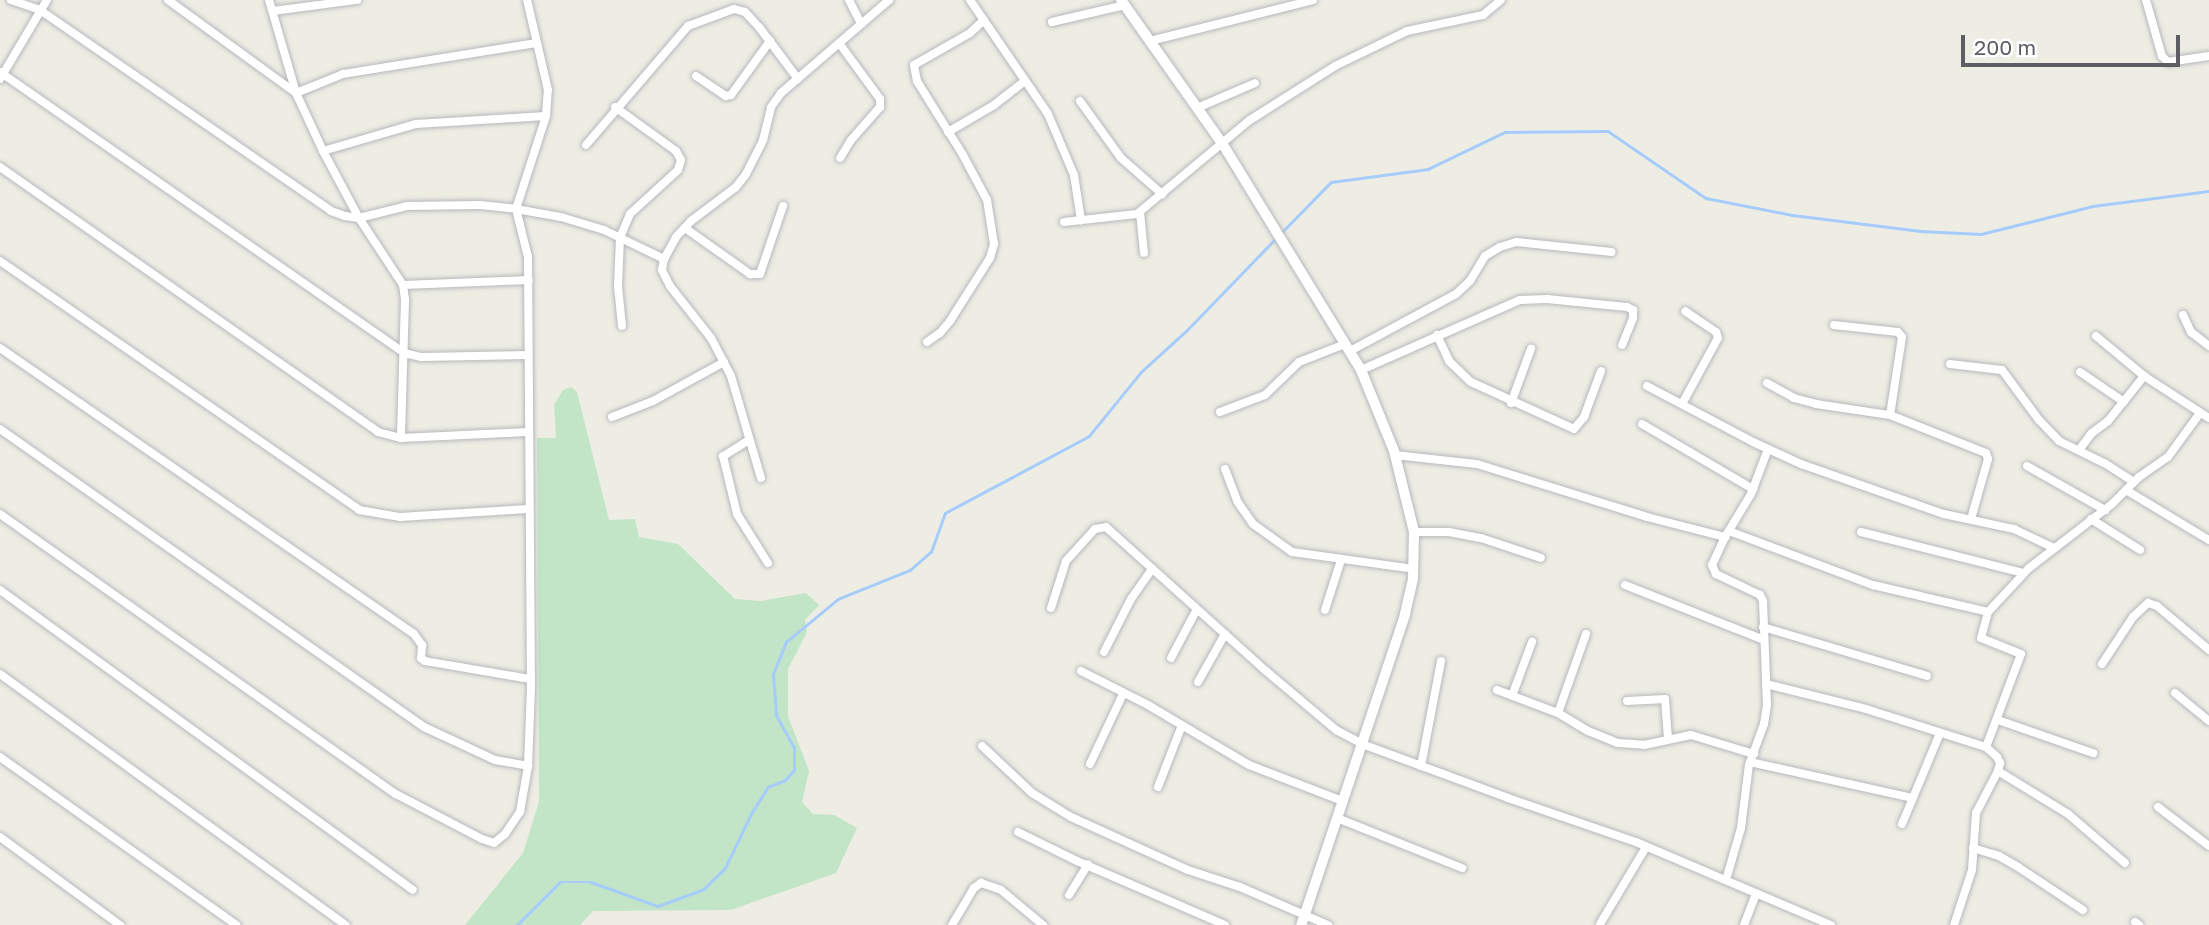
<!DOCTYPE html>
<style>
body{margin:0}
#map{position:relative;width:2209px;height:925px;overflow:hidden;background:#eeede4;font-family:"Golos Text",sans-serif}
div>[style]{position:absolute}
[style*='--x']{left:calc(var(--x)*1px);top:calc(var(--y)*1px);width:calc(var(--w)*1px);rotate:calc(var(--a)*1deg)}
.green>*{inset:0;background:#c1e5c6}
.stream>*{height:2.5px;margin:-1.25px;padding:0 1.25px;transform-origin:1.25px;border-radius:1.25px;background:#a6ccfc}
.roads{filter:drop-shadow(0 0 2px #b6b8bd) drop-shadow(0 0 2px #b6b8bd)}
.street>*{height:8px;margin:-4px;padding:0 4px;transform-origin:4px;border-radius:4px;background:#fff}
.secondary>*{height:10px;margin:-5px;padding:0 5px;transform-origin:5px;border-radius:5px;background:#fff}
span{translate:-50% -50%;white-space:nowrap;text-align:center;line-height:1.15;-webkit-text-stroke:7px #fff;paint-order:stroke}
.scale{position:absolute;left:1961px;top:35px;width:219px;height:32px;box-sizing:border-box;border:4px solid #5c5e64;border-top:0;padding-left:9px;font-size:21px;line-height:24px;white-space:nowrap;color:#5c5e64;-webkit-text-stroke:5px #fff;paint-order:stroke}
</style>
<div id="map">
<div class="green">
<i style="clip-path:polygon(571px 387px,577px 392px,609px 520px,635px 519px,639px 537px,678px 544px,735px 599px,761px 601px,806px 593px,819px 605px,805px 620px,807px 632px,788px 669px,788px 716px,809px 771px,802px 802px,813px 814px,834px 815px,857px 828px,836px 873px,731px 910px,593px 911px,580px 925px,465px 925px,523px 853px,539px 802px,537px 438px,556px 438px,554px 405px,563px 390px)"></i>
</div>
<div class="stream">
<i style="--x:1281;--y:233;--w:71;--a:-45.6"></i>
<i style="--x:1331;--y:182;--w:98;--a:-7.6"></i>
<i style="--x:1428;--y:169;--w:85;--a:-25.7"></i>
<i style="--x:1505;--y:132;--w:103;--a:-0.6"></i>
<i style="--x:1608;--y:131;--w:119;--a:34.4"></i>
<i style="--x:1706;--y:198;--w:89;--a:11.1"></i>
<i style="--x:1793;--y:215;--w:128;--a:7.2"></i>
<i style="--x:1920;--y:231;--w:61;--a:2.8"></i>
<i style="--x:1981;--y:234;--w:115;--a:-14"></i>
<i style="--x:2093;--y:206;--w:117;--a:-7.4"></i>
<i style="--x:517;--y:925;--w:61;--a:-45"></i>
<i style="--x:560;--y:882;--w:31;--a:0"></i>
<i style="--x:591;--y:882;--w:71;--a:19.7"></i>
<i style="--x:658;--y:906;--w:49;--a:-20.3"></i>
<i style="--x:704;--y:889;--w:30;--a:-45"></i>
<i style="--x:725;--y:868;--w:60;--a:-64.3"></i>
<i style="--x:751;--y:814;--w:32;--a:-58"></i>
<i style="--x:768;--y:787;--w:18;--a:-22"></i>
<i style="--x:785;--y:780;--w:13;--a:-48"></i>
<i style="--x:794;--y:770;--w:22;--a:-90"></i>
<i style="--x:794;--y:748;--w:38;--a:-119"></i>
<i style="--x:776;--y:715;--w:41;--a:-94.2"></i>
<i style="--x:773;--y:674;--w:35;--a:-68"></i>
<i style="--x:786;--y:642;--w:67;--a:-39.6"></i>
<i style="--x:838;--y:599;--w:78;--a:-21.9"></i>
<i style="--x:910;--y:570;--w:28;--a:-41"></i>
<i style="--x:931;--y:552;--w:41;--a:-70.3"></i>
<i style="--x:945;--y:513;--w:163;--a:-28.1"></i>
<i style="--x:1089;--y:436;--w:82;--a:-50.9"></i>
<i style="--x:1141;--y:372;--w:62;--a:-42.4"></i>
<i style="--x:1187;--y:330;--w:128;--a:-45.9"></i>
</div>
<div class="roads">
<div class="street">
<i style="--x:11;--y:0;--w:31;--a:19"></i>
<i style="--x:40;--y:10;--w:354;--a:34.6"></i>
<i style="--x:331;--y:211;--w:15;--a:20"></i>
<i style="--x:345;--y:216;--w:14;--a:8"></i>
<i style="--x:359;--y:218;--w:49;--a:-14"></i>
<i style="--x:407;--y:206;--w:73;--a:-0.8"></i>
<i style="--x:480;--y:205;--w:36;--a:6"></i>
<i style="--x:516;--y:209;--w:46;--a:10.1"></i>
<i style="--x:561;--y:217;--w:45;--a:16.8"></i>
<i style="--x:604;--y:230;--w:67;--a:25.8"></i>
<i style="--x:168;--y:0;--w:158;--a:36"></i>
<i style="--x:296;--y:93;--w:51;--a:-22"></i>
<i style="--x:343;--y:74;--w:195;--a:-9.1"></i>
<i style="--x:269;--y:0;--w:97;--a:73.8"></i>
<i style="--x:296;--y:93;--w:64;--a:65"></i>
<i style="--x:323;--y:151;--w:76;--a:61.8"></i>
<i style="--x:359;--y:218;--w:80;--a:56.7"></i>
<i style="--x:403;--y:285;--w:15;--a:82"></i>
<i style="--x:405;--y:300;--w:138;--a:91.7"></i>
<i style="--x:849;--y:0;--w:27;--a:63"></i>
<i style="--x:970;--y:0;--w:138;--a:55.6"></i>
<i style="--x:1048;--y:114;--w:66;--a:66.9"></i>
<i style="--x:1074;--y:175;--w:46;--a:81.2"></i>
<i style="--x:2146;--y:0;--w:58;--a:74.1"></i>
<i style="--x:2162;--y:56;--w:8;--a:45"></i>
<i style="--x:2168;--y:62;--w:41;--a:-8.3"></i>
<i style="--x:273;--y:11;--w:85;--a:-7.5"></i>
<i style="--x:1052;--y:22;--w:75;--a:-13.1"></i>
<i style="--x:1150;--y:41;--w:168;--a:-14.1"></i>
<i style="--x:839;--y:43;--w:69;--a:53.8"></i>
<i style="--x:880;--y:99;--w:8;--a:90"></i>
<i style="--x:880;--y:107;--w:44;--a:131.3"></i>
<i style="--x:851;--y:140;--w:21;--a:121"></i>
<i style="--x:0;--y:72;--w:492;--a:34.8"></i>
<i style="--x:404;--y:353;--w:18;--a:13"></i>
<i style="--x:422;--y:357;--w:106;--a:-1.1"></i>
<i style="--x:696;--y:76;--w:36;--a:34"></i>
<i style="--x:726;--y:96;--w:5;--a:-11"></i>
<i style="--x:731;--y:95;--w:67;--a:-54.2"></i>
<i style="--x:0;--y:79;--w:92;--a:-59.3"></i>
<i style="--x:1080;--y:101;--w:70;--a:54.3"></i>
<i style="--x:1121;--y:158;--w:55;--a:41.3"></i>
<i style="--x:615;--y:107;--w:75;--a:35.8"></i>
<i style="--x:676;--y:151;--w:10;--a:61"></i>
<i style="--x:681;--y:160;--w:10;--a:107"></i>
<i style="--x:678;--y:170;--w:65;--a:137.5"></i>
<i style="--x:630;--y:214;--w:26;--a:113"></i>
<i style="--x:620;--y:238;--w:48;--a:92.4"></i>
<i style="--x:618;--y:286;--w:40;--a:84.3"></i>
<i style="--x:1197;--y:108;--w:63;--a:-23.3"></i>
<i style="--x:948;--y:132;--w:53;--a:-30.4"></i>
<i style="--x:994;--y:105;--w:39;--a:-38"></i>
<i style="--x:586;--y:145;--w:157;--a:-49.4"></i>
<i style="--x:688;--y:26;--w:49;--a:-20.3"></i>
<i style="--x:734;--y:9;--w:11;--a:15"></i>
<i style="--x:745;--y:12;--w:21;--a:47"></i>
<i style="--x:759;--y:27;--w:65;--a:53.1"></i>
<i style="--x:323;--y:151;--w:97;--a:-16.2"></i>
<i style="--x:416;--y:124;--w:130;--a:-3.5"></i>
<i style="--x:0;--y:167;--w:462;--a:35"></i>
<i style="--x:378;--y:432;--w:24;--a:15"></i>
<i style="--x:401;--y:438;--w:126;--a:-2.7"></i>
<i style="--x:1140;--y:212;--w:41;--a:84.4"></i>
<i style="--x:1064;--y:222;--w:73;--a:-6.3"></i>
<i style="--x:1137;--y:214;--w:147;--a:-39.8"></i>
<i style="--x:1250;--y:120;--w:101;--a:-32.4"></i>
<i style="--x:1335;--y:66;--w:80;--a:-25.9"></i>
<i style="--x:1407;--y:31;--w:78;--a:-11.9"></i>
<i style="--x:1483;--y:15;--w:23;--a:-40"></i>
<i style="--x:685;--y:228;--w:80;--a:35.3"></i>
<i style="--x:750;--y:274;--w:10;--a:0"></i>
<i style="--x:760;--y:274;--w:72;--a:-71.3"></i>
<i style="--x:0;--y:261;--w:437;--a:34.7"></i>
<i style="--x:359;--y:510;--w:42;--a:9.7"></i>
<i style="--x:400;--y:517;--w:128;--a:-3.6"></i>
<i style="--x:403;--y:285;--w:126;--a:-2.3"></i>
<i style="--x:2183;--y:315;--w:19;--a:65"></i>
<i style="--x:2191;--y:332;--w:23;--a:38"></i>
<i style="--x:1834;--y:325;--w:64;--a:6.2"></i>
<i style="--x:1898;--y:332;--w:6;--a:51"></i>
<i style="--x:1902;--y:337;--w:79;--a:98.7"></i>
<i style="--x:1437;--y:335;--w:29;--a:65"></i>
<i style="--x:1449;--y:361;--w:30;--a:44"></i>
<i style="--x:1471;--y:382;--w:113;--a:24.5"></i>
<i style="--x:1574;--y:429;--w:16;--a:-50"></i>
<i style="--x:1584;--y:417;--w:49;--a:-69.7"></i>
<i style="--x:2096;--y:336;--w:62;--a:39.8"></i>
<i style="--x:2144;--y:376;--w:77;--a:32.9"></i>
<i style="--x:927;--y:342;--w:16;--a:-35"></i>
<i style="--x:940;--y:333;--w:16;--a:-50"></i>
<i style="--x:950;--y:321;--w:75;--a:-57.6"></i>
<i style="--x:990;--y:258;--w:15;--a:-74"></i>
<i style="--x:994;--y:244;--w:45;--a:-99"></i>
<i style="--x:987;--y:200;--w:51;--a:-118.1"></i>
<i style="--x:963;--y:155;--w:87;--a:-121.9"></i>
<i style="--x:917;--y:81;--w:16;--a:-101"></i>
<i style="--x:914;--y:65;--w:64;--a:-29.7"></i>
<i style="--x:970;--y:33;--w:19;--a:-43"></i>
<i style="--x:0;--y:348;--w:503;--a:34.64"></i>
<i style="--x:414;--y:634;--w:14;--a:54"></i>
<i style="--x:422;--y:645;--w:13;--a:94"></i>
<i style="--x:421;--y:658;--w:5;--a:37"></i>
<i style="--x:425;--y:661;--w:107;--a:9.7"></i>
<i style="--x:1350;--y:351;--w:120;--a:-28.3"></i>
<i style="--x:1456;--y:294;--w:19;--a:-43"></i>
<i style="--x:1470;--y:281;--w:29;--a:-59"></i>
<i style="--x:1485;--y:256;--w:17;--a:-31"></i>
<i style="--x:1500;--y:247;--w:17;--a:-17"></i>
<i style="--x:1516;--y:242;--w:96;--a:6"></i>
<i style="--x:1950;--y:364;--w:52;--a:6.6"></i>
<i style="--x:2002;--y:370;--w:62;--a:53.5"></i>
<i style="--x:2039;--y:420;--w:29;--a:46"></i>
<i style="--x:2059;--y:441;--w:52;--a:26.1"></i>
<i style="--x:2106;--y:464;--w:33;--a:33"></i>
<i style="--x:1361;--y:370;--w:174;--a:-23.8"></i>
<i style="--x:1520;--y:300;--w:27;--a:-2"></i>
<i style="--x:1547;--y:299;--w:80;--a:5.7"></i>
<i style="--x:1627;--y:307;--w:7;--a:27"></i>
<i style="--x:1633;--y:310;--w:8;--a:90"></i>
<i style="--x:1633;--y:318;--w:29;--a:112"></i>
<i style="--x:2080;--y:372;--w:53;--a:34.3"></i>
<i style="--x:1767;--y:383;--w:31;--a:29"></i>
<i style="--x:1794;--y:398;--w:23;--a:15"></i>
<i style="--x:1816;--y:404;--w:75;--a:8.5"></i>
<i style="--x:1890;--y:415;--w:103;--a:21.6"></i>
<i style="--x:1986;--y:453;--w:6;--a:72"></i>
<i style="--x:1988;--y:459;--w:62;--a:105.8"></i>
<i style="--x:1647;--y:386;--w:120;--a:27.8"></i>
<i style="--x:1753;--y:442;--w:53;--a:24.6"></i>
<i style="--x:1801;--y:464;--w:151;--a:19.3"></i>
<i style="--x:1944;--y:514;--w:72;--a:12.1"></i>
<i style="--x:2014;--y:529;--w:44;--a:25.4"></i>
<i style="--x:1511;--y:403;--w:58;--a:-69.7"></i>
<i style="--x:1682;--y:404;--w:75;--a:-61.4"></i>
<i style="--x:1718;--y:338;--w:6;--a:-108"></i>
<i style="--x:1716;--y:332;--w:37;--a:-146"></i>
<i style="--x:1220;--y:412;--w:48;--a:-20.7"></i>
<i style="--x:1265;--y:395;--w:47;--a:-44.1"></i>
<i style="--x:1299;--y:362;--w:49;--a:-21.4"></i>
<i style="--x:612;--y:417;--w:44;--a:-21.3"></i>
<i style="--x:653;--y:401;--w:81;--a:-28.8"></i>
<i style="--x:1642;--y:424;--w:129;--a:30.4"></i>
<i style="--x:0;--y:429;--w:518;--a:35.1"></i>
<i style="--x:424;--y:727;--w:78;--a:24.9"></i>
<i style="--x:495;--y:760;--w:34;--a:10"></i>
<i style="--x:749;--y:440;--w:31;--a:148"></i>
<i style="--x:723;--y:456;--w:60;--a:76.4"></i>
<i style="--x:737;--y:514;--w:58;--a:57.7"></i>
<i style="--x:2079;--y:450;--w:21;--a:-53"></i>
<i style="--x:2092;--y:433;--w:20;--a:-37"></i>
<i style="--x:2108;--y:421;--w:58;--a:-51.3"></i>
<i style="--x:1395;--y:455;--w:82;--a:6.3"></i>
<i style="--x:1477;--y:464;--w:178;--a:17.3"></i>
<i style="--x:1647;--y:517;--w:81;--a:14.4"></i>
<i style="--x:2027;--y:466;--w:90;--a:29.4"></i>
<i style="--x:1225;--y:469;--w:34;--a:69"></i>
<i style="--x:1237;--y:501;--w:28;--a:55"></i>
<i style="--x:1253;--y:524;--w:48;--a:35.7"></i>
<i style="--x:1292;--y:552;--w:123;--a:7.9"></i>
<i style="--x:761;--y:478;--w:106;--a:-106.4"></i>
<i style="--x:731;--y:376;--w:43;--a:-117.8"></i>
<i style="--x:711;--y:338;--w:66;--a:-128.3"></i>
<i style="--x:670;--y:286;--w:18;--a:-117"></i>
<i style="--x:662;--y:270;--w:11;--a:-80"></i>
<i style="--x:664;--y:259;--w:25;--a:-61"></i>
<i style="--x:676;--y:237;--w:22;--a:-47"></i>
<i style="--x:691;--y:221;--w:56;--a:-37.1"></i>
<i style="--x:736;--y:187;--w:16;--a:-52"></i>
<i style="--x:746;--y:174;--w:38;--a:-63"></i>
<i style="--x:763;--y:140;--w:34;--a:-76"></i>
<i style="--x:771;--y:107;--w:17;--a:-54"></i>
<i style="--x:781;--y:93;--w:143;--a:-40.7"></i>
<i style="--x:2126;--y:490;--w:97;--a:31.1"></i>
<i style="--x:0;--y:514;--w:485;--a:35.3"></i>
<i style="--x:396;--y:794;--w:97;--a:27.6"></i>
<i style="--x:482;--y:839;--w:13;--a:18"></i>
<i style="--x:494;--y:843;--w:14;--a:-39"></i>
<i style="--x:505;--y:834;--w:27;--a:-56"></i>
<i style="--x:520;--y:812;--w:47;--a:-80.1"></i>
<i style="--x:528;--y:766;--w:77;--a:-87.8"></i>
<i style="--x:531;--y:689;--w:432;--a:-90.4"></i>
<i style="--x:528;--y:257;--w:49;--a:-104"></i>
<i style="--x:516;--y:209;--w:98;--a:-72.1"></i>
<i style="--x:546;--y:116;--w:26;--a:-86"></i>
<i style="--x:548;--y:90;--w:92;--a:-103.1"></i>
<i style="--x:2091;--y:519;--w:58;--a:32.3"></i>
<i style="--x:1729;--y:531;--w:154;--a:20.6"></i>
<i style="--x:1873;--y:585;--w:118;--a:13.2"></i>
<i style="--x:1414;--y:532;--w:35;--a:0"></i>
<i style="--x:1449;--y:532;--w:33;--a:11"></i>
<i style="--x:1481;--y:538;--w:63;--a:18.4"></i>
<i style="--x:1861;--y:532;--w:167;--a:14.2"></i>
<i style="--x:1625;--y:585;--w:149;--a:21.6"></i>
<i style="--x:0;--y:590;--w:510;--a:35.99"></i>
<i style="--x:1051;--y:608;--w:49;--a:-72.3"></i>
<i style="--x:1066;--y:561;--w:43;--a:-47.8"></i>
<i style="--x:1095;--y:529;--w:11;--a:-10"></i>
<i style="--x:1106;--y:527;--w:215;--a:42"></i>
<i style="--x:1266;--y:671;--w:92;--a:40.1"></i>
<i style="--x:1336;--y:730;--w:30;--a:28"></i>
<i style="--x:1362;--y:744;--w:156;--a:20.3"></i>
<i style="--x:1508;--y:798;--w:135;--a:19"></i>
<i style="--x:1636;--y:842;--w:212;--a:23.1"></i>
<i style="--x:1325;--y:610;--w:52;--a:-72.3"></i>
<i style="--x:1763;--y:627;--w:171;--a:16.6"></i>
<i style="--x:1104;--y:652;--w:59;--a:-63"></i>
<i style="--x:1131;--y:599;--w:37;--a:-55"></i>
<i style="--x:1171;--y:658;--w:55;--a:-62"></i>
<i style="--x:2102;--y:664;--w:56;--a:-56.6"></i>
<i style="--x:2133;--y:617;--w:21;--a:-43"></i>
<i style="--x:2148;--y:603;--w:9;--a:18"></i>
<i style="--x:2157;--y:606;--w:68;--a:40.2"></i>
<i style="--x:1081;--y:671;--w:75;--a:26.9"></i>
<i style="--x:1148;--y:705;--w:117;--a:30.7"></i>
<i style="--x:1249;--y:765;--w:101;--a:21"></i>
<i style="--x:0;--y:674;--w:427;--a:36"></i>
<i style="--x:1198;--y:682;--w:55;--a:-60.6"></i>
<i style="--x:1766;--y:684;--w:103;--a:14"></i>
<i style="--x:1866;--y:709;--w:126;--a:17.6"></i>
<i style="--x:1986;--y:747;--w:15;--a:42"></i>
<i style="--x:1997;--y:757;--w:7;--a:63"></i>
<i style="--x:2000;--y:763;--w:8;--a:104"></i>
<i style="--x:1998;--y:771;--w:47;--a:117.6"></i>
<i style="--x:1976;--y:813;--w:57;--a:94"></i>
<i style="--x:1972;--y:870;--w:58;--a:108.1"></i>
<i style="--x:1497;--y:690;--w:65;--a:20.7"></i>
<i style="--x:1558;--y:713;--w:35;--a:31"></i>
<i style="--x:1588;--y:731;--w:32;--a:22"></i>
<i style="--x:1618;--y:743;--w:26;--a:4"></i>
<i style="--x:1644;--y:745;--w:48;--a:-12"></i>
<i style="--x:1691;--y:735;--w:66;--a:16.8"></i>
<i style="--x:2175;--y:693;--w:44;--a:39.5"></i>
<i style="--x:1512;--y:696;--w:58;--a:-69.7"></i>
<i style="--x:1627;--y:701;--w:38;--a:-3"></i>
<i style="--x:1665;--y:699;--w:40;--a:85.7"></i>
<i style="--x:1558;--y:713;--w:84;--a:-70.5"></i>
<i style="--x:1998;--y:720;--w:101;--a:19.2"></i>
<i style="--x:982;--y:746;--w:69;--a:43.2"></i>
<i style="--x:1032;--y:793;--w:46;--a:31.6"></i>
<i style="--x:1071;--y:817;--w:128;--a:24.4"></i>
<i style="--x:1188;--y:870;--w:55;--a:18.1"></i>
<i style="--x:1240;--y:887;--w:96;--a:23.4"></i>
<i style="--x:1986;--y:747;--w:99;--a:-69.4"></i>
<i style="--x:2021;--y:654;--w:43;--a:-158.2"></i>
<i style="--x:1981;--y:638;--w:27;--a:-75"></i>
<i style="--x:1988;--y:612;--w:60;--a:-47"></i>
<i style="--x:2029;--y:568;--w:105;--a:-37.6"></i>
<i style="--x:2112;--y:504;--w:38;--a:-45"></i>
<i style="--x:2139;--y:477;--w:35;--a:-35"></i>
<i style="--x:2168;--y:457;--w:54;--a:-54"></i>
<i style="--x:0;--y:757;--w:290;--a:35.4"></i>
<i style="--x:1750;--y:762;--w:166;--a:12.5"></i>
<i style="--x:1090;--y:764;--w:77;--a:-64.8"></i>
<i style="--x:1421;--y:766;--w:107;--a:-79.2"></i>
<i style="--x:1998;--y:771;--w:82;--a:31.6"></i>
<i style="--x:2068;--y:814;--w:75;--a:40.7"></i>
<i style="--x:1158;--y:787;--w:66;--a:-68.8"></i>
<i style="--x:2158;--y:807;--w:64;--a:37.4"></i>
<i style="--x:1337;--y:818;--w:135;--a:21.8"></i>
<i style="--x:1902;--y:824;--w:99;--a:-67.3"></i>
<i style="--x:1018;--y:832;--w:66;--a:26.2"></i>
<i style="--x:1077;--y:861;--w:161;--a:23.4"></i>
<i style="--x:0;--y:837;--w:149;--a:36.3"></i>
<i style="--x:1973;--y:848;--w:27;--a:17"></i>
<i style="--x:1999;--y:856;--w:22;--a:30"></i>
<i style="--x:2018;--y:867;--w:78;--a:33.5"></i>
<i style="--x:1726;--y:880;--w:54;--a:-73.9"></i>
<i style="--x:1741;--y:828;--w:64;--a:-82.8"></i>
<i style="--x:1749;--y:765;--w:44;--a:-69.9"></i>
<i style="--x:1764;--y:724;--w:19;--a:-81"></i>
<i style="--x:1767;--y:705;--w:104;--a:-92.2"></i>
<i style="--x:1763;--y:601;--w:7;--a:-117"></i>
<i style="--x:1760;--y:595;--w:49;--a:-154.5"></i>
<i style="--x:1716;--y:574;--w:10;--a:-114"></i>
<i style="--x:1712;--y:565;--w:31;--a:-65"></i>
<i style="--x:1725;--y:537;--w:50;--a:-58.8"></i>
<i style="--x:1751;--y:494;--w:48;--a:-69.3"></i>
<i style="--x:1069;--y:895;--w:36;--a:-58"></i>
<i style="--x:2135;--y:922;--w:5;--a:37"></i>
<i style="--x:1600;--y:924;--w:90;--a:-59.1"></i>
<i style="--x:952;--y:925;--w:43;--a:-59.3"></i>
<i style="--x:974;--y:888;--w:9;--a:-36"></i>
<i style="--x:981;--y:883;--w:21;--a:19"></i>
<i style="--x:1001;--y:890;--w:55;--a:39.8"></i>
<i style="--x:1744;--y:925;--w:34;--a:-69"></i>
</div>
<div class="secondary">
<i style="--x:1121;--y:0;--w:175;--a:54.8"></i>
<i style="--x:1222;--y:143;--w:266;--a:58.5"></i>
<i style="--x:1361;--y:370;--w:87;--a:67.8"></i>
<i style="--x:1394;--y:451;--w:83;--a:76.1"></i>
<i style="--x:1414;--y:532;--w:47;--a:91.2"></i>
<i style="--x:1413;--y:579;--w:37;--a:103"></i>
<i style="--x:1405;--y:615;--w:327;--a:108.5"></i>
</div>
</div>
<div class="scale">200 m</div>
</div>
